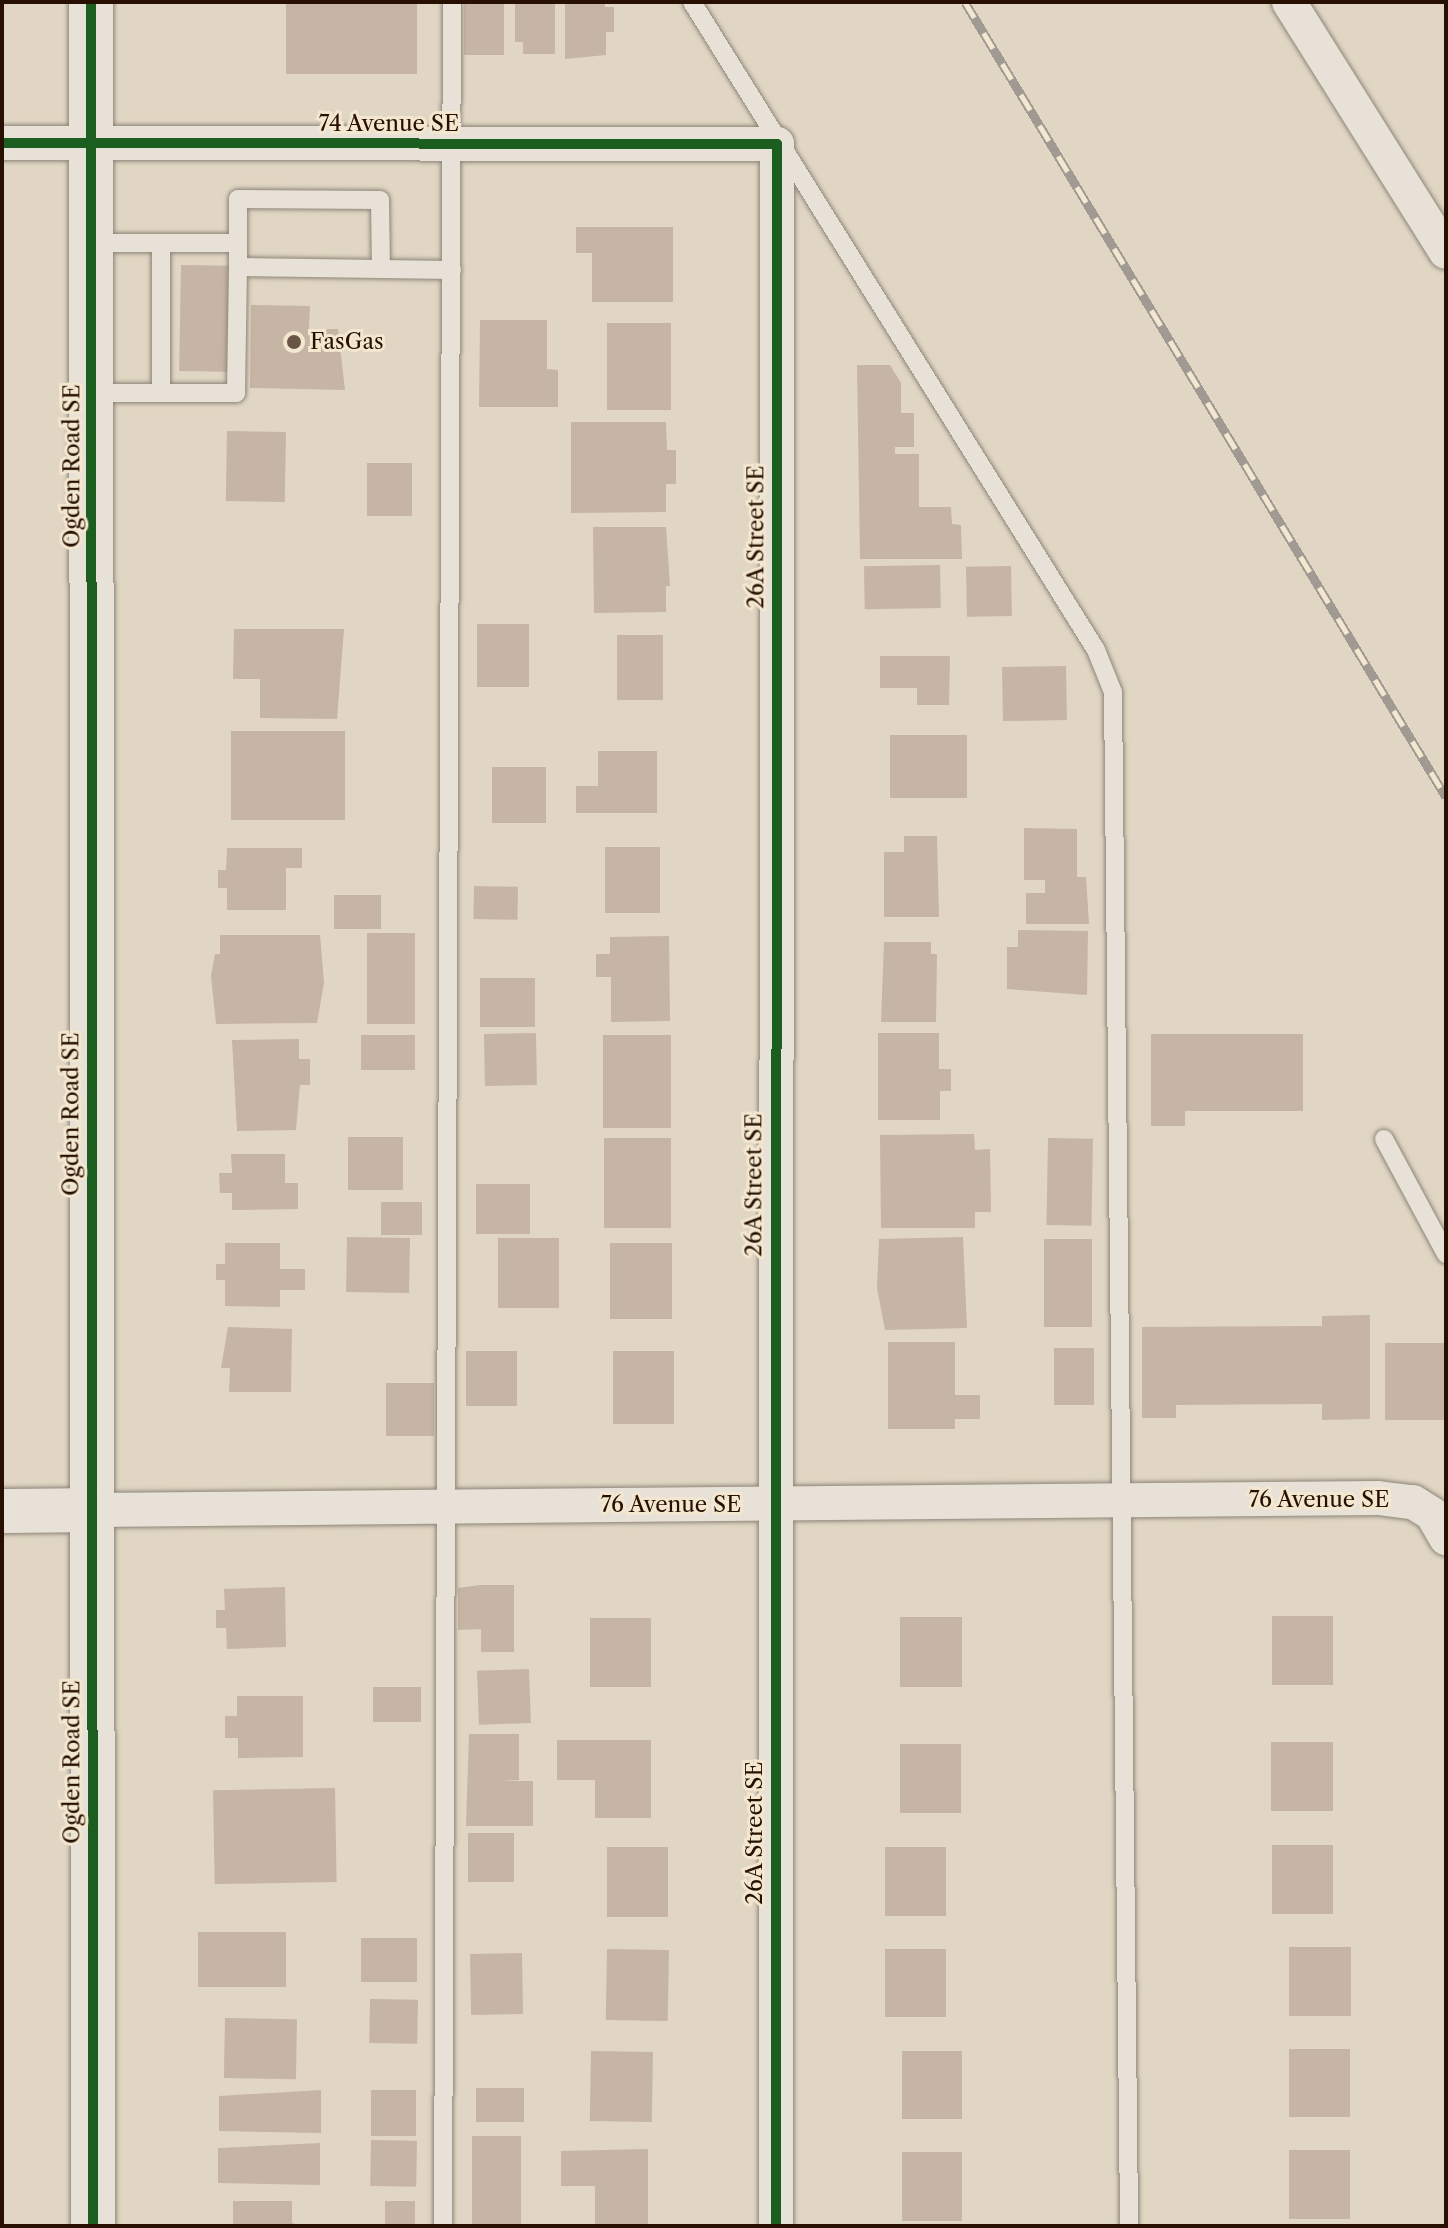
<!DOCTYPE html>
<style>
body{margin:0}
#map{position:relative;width:1448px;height:2228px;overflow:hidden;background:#e0d6c3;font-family:"Libre Caslon Text",serif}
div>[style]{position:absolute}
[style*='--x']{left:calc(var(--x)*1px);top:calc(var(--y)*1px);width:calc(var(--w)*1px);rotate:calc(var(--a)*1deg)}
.building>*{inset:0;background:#c6b4a4;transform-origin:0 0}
.roads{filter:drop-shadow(0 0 2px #8e8579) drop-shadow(0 0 2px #8e8579)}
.service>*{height:18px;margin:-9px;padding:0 9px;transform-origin:9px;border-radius:9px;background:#e7e1d7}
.minor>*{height:34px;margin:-17px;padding:0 17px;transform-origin:17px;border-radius:17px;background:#e7e1d7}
.tertiary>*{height:44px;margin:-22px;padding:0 22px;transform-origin:22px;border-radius:22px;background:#e7e1d7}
.rail>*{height:9px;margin-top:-4.5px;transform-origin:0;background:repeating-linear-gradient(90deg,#f3e7d0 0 18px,#a19a92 0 36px);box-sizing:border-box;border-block:2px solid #a19a92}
.cycleway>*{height:10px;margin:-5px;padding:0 5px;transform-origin:5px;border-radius:5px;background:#1b5e20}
.dots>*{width:22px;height:22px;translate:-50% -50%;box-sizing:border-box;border:4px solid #f3e7d0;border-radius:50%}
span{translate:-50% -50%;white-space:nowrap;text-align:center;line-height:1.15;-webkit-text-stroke:6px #f3e7d0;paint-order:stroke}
.street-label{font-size:22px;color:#271002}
.poi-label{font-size:22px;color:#271002}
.left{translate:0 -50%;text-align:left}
.frame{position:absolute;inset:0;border:4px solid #271002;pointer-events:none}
</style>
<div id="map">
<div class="building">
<i style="left:286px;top:2px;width:131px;height:72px"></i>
<i style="left:464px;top:2px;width:40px;height:53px"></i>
<i style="clip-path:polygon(515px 2px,555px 2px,555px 54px,523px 54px,523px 42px,515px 42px)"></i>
<i style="clip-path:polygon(565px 2px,605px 2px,605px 7px,614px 7px,614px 32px,606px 32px,606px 55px,565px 59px)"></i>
<i style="clip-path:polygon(576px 227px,673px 227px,673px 302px,592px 302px,592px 253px,576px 253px)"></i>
<i style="left:181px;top:265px;width:49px;height:106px;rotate:1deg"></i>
<i style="clip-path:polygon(251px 305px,310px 306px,309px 329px,338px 329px,345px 390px,250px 388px)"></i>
<i style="clip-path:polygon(480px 320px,547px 320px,547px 369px,558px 370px,558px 407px,479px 407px)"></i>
<i style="left:607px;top:323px;width:64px;height:87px"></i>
<i style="clip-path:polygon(857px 365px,890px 365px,901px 383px,901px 413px,914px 413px,914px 447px,895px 447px,895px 454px,919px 454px,919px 507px,951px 507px,952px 524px,961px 525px,962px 559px,860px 559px)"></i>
<i style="clip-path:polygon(571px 422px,666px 422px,667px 450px,676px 450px,676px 484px,666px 484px,666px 512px,571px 513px)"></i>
<i style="left:227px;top:431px;width:59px;height:70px;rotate:1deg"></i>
<i style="left:367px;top:463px;width:45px;height:53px"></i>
<i style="clip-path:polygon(593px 527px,666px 527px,670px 586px,666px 586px,666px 612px,594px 613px)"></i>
<i style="left:940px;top:565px;width:43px;height:76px;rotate:89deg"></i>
<i style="left:1011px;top:566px;width:50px;height:45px;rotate:89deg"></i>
<i style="left:477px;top:624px;width:52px;height:63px"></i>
<i style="clip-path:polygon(234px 629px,344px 629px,337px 719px,260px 718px,260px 679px,233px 679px)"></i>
<i style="left:617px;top:635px;width:46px;height:65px"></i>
<i style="clip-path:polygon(880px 656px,950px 656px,949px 705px,917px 705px,917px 688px,880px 688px)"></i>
<i style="left:1066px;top:666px;width:54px;height:64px;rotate:89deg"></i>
<i style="left:231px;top:731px;width:114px;height:89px"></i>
<i style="left:890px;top:735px;width:77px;height:63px"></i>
<i style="clip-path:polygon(598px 751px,657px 751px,657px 813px,576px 813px,576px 786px,598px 786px)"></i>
<i style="left:492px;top:767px;width:54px;height:56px"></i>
<i style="clip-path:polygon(1024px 828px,1077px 829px,1077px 877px,1086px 877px,1089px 924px,1026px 924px,1026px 893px,1045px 893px,1045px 880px,1024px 880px)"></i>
<i style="clip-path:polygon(904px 836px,937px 836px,939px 917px,884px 917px,884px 852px,904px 852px)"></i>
<i style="left:605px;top:847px;width:55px;height:66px"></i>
<i style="clip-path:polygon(227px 848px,302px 848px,302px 868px,286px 868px,286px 910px,227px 910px,227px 888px,218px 888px,218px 870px,226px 870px)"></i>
<i style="left:474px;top:886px;width:44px;height:33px;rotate:1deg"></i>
<i style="left:381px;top:895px;width:34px;height:47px;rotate:90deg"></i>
<i style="clip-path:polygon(1018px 930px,1088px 931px,1087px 995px,1007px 989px,1007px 947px,1018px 947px)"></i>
<i style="left:367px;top:933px;width:48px;height:91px"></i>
<i style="clip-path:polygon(220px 935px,320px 935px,324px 983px,317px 1023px,216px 1024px,211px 976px,215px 954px,220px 954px)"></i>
<i style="clip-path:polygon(669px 936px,670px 1021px,611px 1022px,611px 977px,596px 977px,596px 954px,610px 954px,610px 937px)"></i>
<i style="clip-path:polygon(884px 942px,931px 942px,931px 954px,937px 954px,936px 1022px,881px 1022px)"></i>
<i style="left:480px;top:978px;width:55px;height:49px"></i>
<i style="left:536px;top:1033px;width:52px;height:52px;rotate:89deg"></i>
<i style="clip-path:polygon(878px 1033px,939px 1033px,939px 1069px,951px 1069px,951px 1091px,940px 1091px,940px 1120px,878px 1120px)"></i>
<i style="clip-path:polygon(1151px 1034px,1303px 1034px,1303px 1111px,1185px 1111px,1185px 1126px,1151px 1126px)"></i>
<i style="left:415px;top:1035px;width:35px;height:54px;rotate:90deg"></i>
<i style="left:603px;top:1035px;width:68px;height:93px"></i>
<i style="clip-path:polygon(299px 1039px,299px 1059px,310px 1059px,310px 1085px,300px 1085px,296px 1130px,237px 1131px,232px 1040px)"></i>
<i style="clip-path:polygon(974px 1134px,975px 1150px,990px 1149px,991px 1212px,975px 1212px,975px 1228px,881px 1228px,880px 1135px)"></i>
<i style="left:348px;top:1137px;width:55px;height:53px"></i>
<i style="left:604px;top:1138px;width:67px;height:90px"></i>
<i style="left:1048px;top:1138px;width:45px;height:87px;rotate:1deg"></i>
<i style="clip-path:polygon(231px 1154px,285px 1154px,285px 1183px,298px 1183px,298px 1209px,232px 1210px,232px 1193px,220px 1193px,219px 1173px,232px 1173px)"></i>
<i style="left:476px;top:1184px;width:54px;height:50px"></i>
<i style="left:381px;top:1202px;width:41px;height:33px"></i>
<i style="left:347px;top:1237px;width:63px;height:55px;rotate:1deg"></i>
<i style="clip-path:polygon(963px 1237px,967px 1328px,885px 1330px,877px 1288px,879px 1239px)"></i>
<i style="left:498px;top:1238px;width:61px;height:70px"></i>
<i style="left:1044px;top:1239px;width:48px;height:88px"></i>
<i style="clip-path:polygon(225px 1243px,280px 1243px,280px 1269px,305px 1269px,305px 1290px,280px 1290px,280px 1307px,225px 1306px,225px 1280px,216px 1280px,216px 1264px,225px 1264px)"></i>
<i style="left:610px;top:1243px;width:62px;height:76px"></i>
<i style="clip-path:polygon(1370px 1315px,1370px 1419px,1322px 1420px,1322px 1404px,1176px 1405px,1176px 1418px,1142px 1418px,1142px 1327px,1322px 1326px,1322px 1316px)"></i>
<i style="clip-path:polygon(228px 1327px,292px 1329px,291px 1392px,229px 1392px,230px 1368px,221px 1368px)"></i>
<i style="clip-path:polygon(888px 1342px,955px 1342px,955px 1395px,980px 1395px,980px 1419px,955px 1419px,955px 1429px,888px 1429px)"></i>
<i style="left:1385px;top:1343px;width:61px;height:77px"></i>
<i style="left:1054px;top:1348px;width:40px;height:57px"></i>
<i style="left:466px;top:1351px;width:51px;height:55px"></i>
<i style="left:613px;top:1351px;width:61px;height:73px"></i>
<i style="left:386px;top:1383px;width:48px;height:53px"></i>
<i style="clip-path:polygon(480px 1585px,514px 1585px,514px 1652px,481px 1652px,481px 1629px,458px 1630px,458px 1588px)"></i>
<i style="clip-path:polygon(285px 1587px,286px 1647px,227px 1649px,226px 1628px,216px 1628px,216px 1610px,225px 1610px,224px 1589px)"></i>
<i style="left:1272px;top:1616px;width:61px;height:69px"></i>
<i style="left:900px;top:1617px;width:62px;height:70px"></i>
<i style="left:590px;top:1618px;width:61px;height:69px"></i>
<i style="left:529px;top:1669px;width:54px;height:52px;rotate:88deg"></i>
<i style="left:373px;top:1687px;width:48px;height:35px"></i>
<i style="clip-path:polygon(237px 1696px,303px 1696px,303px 1757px,238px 1758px,238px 1738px,225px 1738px,225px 1716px,237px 1716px)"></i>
<i style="clip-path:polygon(469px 1734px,519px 1734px,519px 1780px,498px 1781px,533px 1781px,533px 1826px,466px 1826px)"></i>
<i style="clip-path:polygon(557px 1740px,651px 1740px,651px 1818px,595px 1818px,595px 1780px,557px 1780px)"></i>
<i style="left:1271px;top:1742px;width:62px;height:69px"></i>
<i style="left:900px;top:1744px;width:61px;height:69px"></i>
<i style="left:335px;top:1788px;width:94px;height:122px;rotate:89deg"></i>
<i style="left:468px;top:1833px;width:46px;height:49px"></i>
<i style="left:1272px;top:1845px;width:61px;height:69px"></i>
<i style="left:607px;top:1847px;width:61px;height:70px"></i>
<i style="left:885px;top:1847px;width:61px;height:69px"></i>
<i style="left:286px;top:1932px;width:55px;height:88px;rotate:90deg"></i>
<i style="left:361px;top:1938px;width:56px;height:44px"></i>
<i style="left:1289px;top:1947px;width:62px;height:69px"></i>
<i style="left:607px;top:1949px;width:62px;height:71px;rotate:1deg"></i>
<i style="left:885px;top:1949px;width:61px;height:68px"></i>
<i style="left:522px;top:1953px;width:61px;height:52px;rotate:89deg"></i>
<i style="left:370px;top:1999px;width:48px;height:44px;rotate:1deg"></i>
<i style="left:225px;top:2018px;width:72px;height:60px;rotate:1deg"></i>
<i style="left:1289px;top:2049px;width:61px;height:68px"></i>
<i style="left:591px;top:2051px;width:62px;height:70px;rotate:1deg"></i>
<i style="left:902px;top:2051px;width:60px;height:68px"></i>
<i style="left:524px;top:2088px;width:34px;height:48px;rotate:90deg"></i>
<i style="clip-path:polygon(321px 2090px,321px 2133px,219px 2131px,219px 2096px)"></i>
<i style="left:371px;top:2090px;width:45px;height:46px"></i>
<i style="left:472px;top:2136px;width:49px;height:90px"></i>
<i style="left:371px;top:2140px;width:46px;height:46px;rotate:1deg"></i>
<i style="clip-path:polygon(320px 2143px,320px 2185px,218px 2183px,218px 2148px)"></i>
<i style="clip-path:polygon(648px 2149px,648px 2226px,595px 2226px,595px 2186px,561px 2186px,561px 2151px)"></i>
<i style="left:1350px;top:2150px;width:69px;height:61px;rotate:90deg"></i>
<i style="left:902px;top:2152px;width:60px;height:69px"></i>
<i style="clip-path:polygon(233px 2201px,292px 2201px,292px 2223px,302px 2226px,233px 2226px)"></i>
<i style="left:385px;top:2201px;width:30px;height:25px"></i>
</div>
<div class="roads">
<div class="service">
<i style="--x:692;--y:2;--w:764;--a:58.06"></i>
<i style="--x:1096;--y:650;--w:45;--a:68"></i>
<i style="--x:1113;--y:692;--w:1534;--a:89.4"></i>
<i style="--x:161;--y:243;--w:150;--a:90"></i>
<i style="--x:238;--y:243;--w:44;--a:-90"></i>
<i style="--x:238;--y:199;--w:142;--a:0.4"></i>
<i style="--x:380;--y:200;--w:69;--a:89.2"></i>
<i style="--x:238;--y:267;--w:214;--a:0.8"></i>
<i style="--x:92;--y:393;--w:144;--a:0"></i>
<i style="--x:236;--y:393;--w:126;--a:-89.1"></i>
<i style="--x:238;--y:267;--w:24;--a:-90"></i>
<i style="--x:238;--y:243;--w:146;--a:180"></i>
<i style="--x:1384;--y:1139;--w:131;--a:61.7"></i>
<i style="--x:443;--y:2226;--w:2224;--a:-89.77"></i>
</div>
<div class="minor">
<i style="--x:1289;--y:2;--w:295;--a:57.9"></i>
<i style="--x:2;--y:143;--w:775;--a:0.07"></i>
<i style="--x:777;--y:144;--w:2082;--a:90.03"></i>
<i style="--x:95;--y:1510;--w:1283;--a:-0.54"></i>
<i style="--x:1378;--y:1498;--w:35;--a:7"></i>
<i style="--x:1413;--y:1502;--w:22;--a:32"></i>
<i style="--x:1432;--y:1514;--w:28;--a:60"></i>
</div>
<div class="tertiary">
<i style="--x:91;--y:2;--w:2224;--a:89.95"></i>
<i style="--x:2;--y:1511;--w:93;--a:-0.6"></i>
</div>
</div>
<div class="rail">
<i style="--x:965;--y:2;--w:929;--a:58.82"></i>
</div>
<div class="cycleway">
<i style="--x:91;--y:2;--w:2224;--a:89.95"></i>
<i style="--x:2;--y:143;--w:775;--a:0.07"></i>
<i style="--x:777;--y:144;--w:2082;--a:90.03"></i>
</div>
<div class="dots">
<i style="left:294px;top:342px;background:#685546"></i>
</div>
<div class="street-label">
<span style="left:389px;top:124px">74 Avenue SE</span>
<span style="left:72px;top:466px;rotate:-90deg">Ogden Road SE</span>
<span style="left:756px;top:537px;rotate:-90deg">26A Street SE</span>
<span style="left:71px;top:1114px;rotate:-90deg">Ogden Road SE</span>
<span style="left:754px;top:1185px;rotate:-90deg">26A Street SE</span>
<span style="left:1319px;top:1500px">76 Avenue SE</span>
<span style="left:671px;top:1505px">76 Avenue SE</span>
<span style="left:72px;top:1762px;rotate:-90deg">Ogden Road SE</span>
<span style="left:755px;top:1833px;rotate:-90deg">26A Street SE</span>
</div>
<div class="poi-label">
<span class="left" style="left:310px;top:342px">FasGas</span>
</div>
<div class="frame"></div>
</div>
